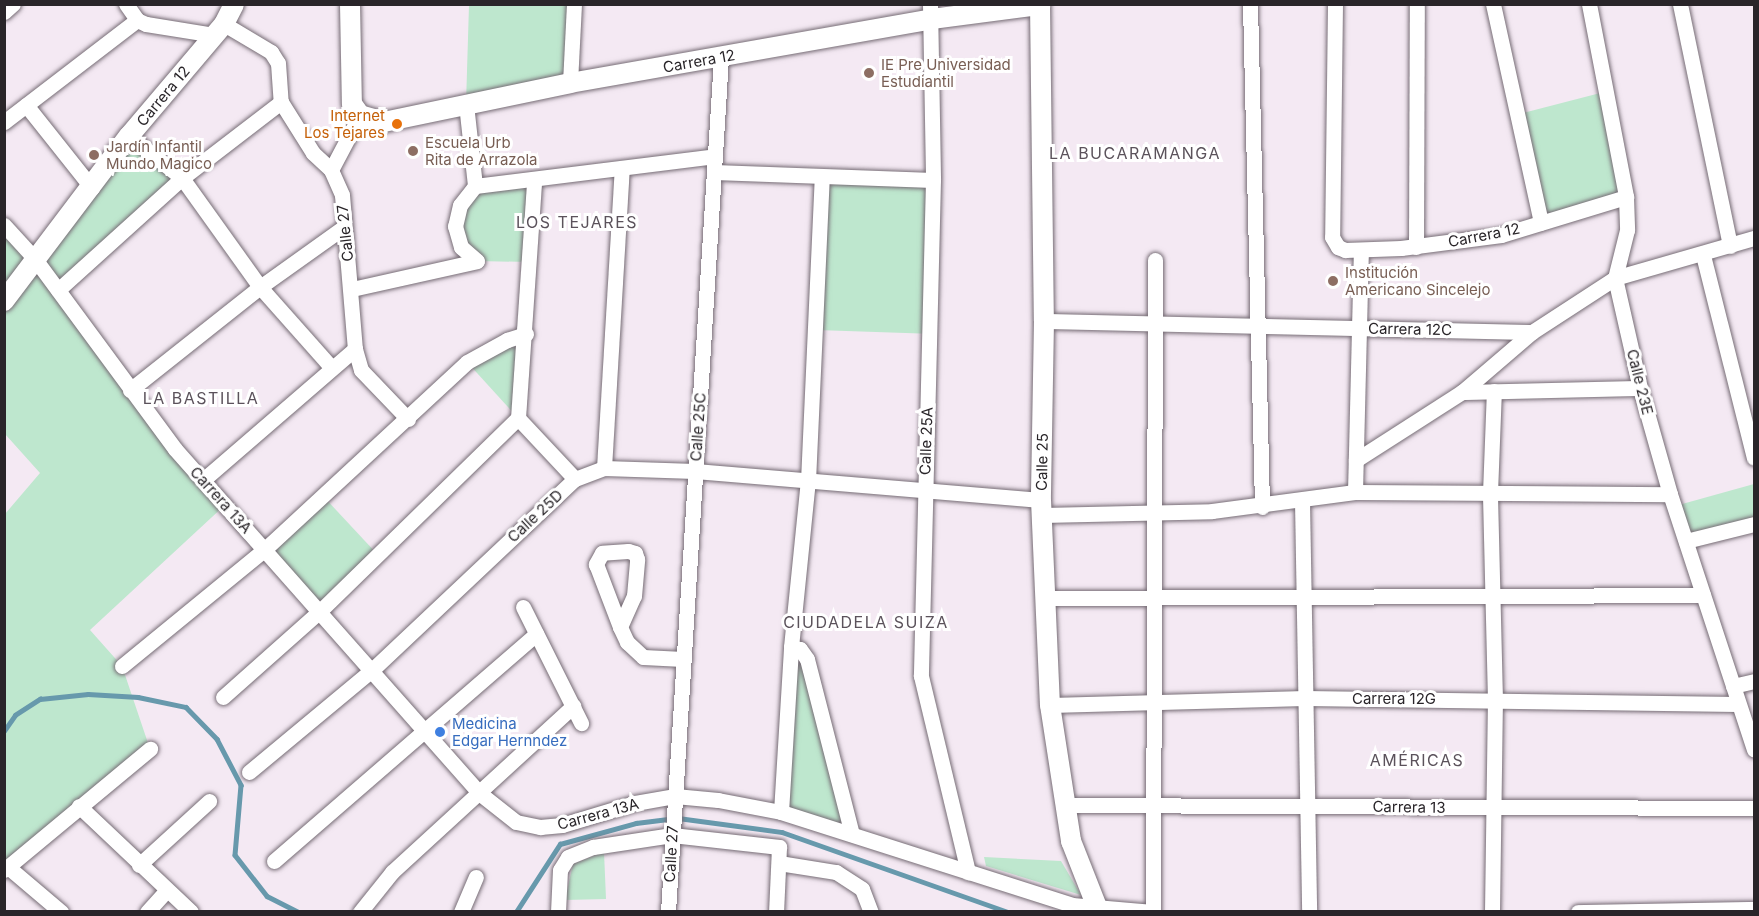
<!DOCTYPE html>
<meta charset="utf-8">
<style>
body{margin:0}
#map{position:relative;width:1759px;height:916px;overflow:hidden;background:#f4e9f3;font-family:Inter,sans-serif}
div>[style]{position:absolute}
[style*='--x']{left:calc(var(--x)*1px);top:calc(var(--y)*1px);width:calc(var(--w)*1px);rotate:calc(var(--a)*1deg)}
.green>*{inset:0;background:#bee7ce;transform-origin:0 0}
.stream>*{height:4.5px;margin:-2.25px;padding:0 2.25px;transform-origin:2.25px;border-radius:2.25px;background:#6799ac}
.roads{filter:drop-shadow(0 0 2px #766c75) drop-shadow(0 0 2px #766c75)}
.minor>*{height:15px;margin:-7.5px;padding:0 7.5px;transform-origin:7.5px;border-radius:7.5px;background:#fff}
.tertiary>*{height:20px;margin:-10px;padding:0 10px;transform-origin:10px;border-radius:10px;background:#fff}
.dots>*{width:16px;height:16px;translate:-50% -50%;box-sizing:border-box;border:3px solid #fff;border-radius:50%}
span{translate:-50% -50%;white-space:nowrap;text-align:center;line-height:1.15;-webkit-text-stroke:6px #fff;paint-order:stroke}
.street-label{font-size:15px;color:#292529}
.education-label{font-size:15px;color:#785e54}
.left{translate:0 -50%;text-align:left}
.food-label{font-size:15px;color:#c56008}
.right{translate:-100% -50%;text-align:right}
.shop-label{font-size:15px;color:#366cbe}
.neighbourhood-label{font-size:16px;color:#5b525b;letter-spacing:1.5px}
.frame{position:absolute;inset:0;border:6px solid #292529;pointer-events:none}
</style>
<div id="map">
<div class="green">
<i style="clip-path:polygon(469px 5px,574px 5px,570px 83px,466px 104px)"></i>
<i style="clip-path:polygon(1608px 91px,1626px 197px,1541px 223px,1523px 113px)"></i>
<i style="clip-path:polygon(129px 136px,182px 178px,58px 291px,225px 505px,90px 630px,122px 666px,150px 749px,5px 873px,5px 514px,40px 473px,5px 434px,4px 225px,35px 259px)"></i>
<i style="left:822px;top:177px;width:111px;height:153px;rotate:2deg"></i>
<i style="clip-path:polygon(534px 182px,529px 262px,477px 261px,461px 247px,460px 205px,475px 186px)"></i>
<i style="clip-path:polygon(526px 334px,518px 418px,467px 362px)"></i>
<i style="clip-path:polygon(1754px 484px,1754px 523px,1686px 541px,1675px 506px)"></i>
<i style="left:323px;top:496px;width:81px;height:79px;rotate:47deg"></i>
<i style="clip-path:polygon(792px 660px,805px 661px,852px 834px,781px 812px)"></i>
<i style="clip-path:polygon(604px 852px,606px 899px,565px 900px,573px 864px)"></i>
<i style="clip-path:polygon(984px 857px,1061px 861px,1081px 895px,986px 866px)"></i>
</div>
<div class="stream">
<i style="--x:4;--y:731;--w:19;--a:-55"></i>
<i style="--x:15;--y:715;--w:30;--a:-33"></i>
<i style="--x:40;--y:699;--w:48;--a:-5.9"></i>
<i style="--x:88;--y:694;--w:50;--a:3.4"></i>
<i style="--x:138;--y:697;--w:49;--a:11.8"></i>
<i style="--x:186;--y:707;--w:45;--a:45.9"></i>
<i style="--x:217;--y:739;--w:52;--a:62.4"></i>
<i style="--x:241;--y:785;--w:70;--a:94.9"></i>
<i style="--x:235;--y:855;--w:52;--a:52"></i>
<i style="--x:267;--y:896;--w:36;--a:27"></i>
<i style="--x:678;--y:818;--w:105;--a:7.7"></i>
<i style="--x:782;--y:832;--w:240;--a:19.5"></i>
<i style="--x:516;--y:912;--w:81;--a:-57.1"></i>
<i style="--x:560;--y:844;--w:79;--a:-15.4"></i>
<i style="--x:636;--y:823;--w:34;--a:-7"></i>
</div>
<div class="roads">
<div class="minor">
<i style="--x:126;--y:4;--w:19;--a:55"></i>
<i style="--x:137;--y:20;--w:10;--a:24"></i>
<i style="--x:146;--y:24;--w:70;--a:9.1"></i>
<i style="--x:930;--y:4;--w:176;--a:89"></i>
<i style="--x:933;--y:180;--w:496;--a:91.4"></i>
<i style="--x:921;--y:676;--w:202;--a:76.5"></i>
<i style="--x:1250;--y:4;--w:503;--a:88.63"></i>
<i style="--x:1335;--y:4;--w:233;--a:90.7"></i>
<i style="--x:1332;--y:237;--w:12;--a:59"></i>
<i style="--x:1338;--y:247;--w:8;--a:23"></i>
<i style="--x:1345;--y:250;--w:56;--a:-2"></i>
<i style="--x:1401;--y:248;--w:101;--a:-7.4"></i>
<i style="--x:1501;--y:235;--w:131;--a:-16.9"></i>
<i style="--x:1493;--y:4;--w:224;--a:77.6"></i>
<i style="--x:1589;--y:4;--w:197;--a:79.1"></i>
<i style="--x:1626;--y:197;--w:33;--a:88"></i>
<i style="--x:1627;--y:230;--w:49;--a:104"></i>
<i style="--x:1615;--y:278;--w:113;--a:77.2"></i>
<i style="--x:1640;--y:388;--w:110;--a:74.2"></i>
<i style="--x:1670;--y:494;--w:269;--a:71.8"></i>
<i style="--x:1680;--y:4;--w:247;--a:78.3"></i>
<i style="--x:4;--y:12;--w:12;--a:-42"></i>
<i style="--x:224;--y:24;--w:55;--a:30.8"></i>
<i style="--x:271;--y:52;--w:13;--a:58"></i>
<i style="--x:278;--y:63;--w:39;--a:86"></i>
<i style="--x:281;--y:102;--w:60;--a:57.9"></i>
<i style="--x:313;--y:153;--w:25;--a:43"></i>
<i style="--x:331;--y:170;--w:27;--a:66"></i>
<i style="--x:342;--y:195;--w:155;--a:85.2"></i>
<i style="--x:355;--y:349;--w:22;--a:74"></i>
<i style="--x:361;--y:370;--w:68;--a:46.2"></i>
<i style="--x:570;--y:83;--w:79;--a:-87.1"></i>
<i style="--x:466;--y:104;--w:82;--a:83.7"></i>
<i style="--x:475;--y:186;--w:24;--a:128"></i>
<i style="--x:460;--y:205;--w:22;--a:103"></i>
<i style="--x:455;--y:226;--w:22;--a:74"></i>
<i style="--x:461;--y:247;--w:21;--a:41"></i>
<i style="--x:26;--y:105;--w:106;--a:51.5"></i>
<i style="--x:4;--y:122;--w:168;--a:-37.5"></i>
<i style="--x:129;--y:136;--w:68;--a:38.4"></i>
<i style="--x:182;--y:178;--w:134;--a:54.4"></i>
<i style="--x:260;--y:287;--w:108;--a:48.4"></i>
<i style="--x:331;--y:170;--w:62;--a:-62.2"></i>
<i style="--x:714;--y:172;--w:219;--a:2.1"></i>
<i style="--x:475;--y:186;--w:242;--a:-7.1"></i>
<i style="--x:4;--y:225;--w:46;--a:47.6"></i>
<i style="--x:35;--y:259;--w:236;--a:53.6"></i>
<i style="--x:175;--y:449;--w:458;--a:48.5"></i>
<i style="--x:478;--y:792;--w:48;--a:38.3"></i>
<i style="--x:516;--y:822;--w:25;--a:12"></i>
<i style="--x:540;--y:827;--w:22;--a:-5"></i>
<i style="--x:562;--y:825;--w:76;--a:-16.8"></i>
<i style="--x:635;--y:803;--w:41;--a:-9.9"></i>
<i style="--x:675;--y:796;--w:43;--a:5.3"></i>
<i style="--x:718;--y:800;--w:64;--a:10.8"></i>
<i style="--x:781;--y:812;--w:305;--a:17.7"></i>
<i style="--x:1072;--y:905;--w:81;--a:4.9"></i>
<i style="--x:1416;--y:247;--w:243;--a:-89.8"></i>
<i style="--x:1703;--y:255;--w:209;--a:75.9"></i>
<i style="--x:352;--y:289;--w:128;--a:-12.6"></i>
<i style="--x:58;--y:290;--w:167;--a:-42.1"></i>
<i style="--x:182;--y:178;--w:125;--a:-37.5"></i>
<i style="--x:1044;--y:321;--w:488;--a:1.3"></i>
<i style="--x:130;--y:390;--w:166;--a:-38.4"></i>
<i style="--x:260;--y:287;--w:103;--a:-35.5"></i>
<i style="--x:1462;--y:392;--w:178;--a:-1.3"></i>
<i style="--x:518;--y:418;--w:237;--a:-86.1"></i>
<i style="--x:518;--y:418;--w:83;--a:46.9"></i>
<i style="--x:1356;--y:460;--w:126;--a:-32.7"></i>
<i style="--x:1462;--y:392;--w:92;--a:-40.6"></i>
<i style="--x:1532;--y:332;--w:99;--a:-33"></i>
<i style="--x:1615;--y:278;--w:145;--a:-16.1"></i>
<i style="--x:604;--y:468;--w:300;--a:-86.6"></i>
<i style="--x:203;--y:480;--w:201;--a:-40.8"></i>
<i style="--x:1355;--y:492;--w:242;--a:-88.6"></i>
<i style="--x:1302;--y:501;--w:411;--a:89"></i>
<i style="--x:1042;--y:515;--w:170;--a:-1.3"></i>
<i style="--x:1212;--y:511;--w:144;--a:-7.6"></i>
<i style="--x:1355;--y:492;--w:315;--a:0.4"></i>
<i style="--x:1686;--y:541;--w:70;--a:-14"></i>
<i style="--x:1045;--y:598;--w:658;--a:-0.26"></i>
<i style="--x:523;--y:607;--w:130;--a:63.4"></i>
<i style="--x:620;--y:627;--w:34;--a:-66"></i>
<i style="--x:634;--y:596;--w:37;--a:-85"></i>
<i style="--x:637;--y:559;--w:6;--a:-108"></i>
<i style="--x:635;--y:553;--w:7;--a:-164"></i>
<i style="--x:628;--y:551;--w:26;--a:176"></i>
<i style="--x:602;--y:553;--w:13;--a:119"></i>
<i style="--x:596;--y:564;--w:67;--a:69.1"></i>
<i style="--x:620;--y:627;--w:17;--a:65"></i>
<i style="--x:627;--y:642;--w:22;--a:43"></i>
<i style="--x:643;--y:657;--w:40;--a:2.9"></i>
<i style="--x:791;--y:647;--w:9;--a:13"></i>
<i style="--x:800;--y:649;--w:12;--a:55"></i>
<i style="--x:807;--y:659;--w:181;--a:75.6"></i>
<i style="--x:122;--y:666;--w:185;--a:-39.3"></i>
<i style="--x:265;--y:549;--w:275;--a:-42.8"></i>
<i style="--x:467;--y:362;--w:46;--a:-28.8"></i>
<i style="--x:507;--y:340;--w:20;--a:-18"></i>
<i style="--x:1733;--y:686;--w:22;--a:-13"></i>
<i style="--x:223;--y:697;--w:130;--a:-41.6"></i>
<i style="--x:320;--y:611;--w:277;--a:-44.3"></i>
<i style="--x:1050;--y:705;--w:255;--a:-1.6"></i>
<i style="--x:1305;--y:698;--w:432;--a:0.8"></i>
<i style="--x:249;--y:772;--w:160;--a:-39.7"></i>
<i style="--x:372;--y:670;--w:279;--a:-43.3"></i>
<i style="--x:575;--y:479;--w:31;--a:-21"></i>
<i style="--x:604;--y:468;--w:91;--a:1.9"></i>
<i style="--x:695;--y:471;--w:347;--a:4.8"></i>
<i style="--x:1063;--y:805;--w:691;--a:0.25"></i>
<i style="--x:79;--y:806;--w:154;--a:43.4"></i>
<i style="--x:781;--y:812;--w:165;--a:-86.5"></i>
<i style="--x:791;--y:647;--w:167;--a:-84.2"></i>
<i style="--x:808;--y:481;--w:304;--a:-87.4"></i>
<i style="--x:274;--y:861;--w:347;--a:-40.9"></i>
<i style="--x:779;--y:863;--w:58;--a:9"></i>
<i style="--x:836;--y:872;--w:31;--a:33"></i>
<i style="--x:862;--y:889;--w:25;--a:69"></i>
<i style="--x:139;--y:865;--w:95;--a:-42.4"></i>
<i style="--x:8;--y:867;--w:70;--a:40.3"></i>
<i style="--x:4;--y:870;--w:190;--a:-39.7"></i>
<i style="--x:147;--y:912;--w:28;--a:-48"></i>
<i style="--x:360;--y:912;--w:51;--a:-51.3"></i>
<i style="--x:392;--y:872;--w:246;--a:-42.5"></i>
<i style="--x:461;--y:912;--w:38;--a:-67"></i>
<i style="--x:558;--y:912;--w:42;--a:-87.3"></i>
<i style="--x:560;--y:870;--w:15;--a:-58"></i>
<i style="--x:568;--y:857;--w:27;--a:-22"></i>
<i style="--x:593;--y:847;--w:80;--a:-8.6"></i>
<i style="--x:672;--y:835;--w:108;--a:6.4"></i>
<i style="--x:779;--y:847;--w:65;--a:92.6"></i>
<i style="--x:668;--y:912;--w:856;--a:-86.45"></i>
<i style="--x:1153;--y:912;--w:652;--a:-89.82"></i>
<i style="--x:1492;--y:912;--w:212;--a:-89.2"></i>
<i style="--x:1495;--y:700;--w:207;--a:-91.4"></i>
<i style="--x:1490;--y:493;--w:102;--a:-87.8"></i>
<i style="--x:1578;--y:912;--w:176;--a:-1"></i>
</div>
<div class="tertiary">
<i style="--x:350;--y:4;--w:100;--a:88.9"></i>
<i style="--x:352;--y:104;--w:14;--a:54"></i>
<i style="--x:360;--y:115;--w:25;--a:16"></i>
<i style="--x:384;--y:122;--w:190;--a:-11.8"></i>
<i style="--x:570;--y:83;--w:368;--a:-10"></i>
<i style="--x:932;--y:19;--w:109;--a:-7.4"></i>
<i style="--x:1040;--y:4;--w:317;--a:89.3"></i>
<i style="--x:1044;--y:321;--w:179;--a:91"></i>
<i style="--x:1041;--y:500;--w:205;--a:87.5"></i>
<i style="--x:1050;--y:705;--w:138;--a:81.2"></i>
<i style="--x:1071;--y:841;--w:76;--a:68.5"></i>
<i style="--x:4;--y:301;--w:207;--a:-52.9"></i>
<i style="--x:129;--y:136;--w:147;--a:-49.7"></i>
<i style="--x:224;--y:24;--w:22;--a:-63"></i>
</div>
</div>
<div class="dots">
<i style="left:869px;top:73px;background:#8d6e63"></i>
<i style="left:397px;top:124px;background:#e8710a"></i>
<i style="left:413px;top:151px;background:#8d6e63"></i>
<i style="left:94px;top:155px;background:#8d6e63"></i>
<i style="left:1333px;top:281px;background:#8d6e63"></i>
<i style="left:440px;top:732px;background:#3f7fe0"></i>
</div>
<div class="street-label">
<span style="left:699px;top:61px;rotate:-10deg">Carrera 12</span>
<span style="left:163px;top:96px;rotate:-50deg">Carrera 12</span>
<span style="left:345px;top:233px;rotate:-96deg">Calle 27</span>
<span style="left:1484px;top:235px;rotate:-11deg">Carrera 12</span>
<span style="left:1410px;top:329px;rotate:1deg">Carrera 12C</span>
<span style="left:1640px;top:382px;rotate:76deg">Calle 23E</span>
<span style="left:698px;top:427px;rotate:-86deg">Calle 25C</span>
<span style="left:926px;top:441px;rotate:-88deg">Calle 25A</span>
<span style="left:1042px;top:462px;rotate:-89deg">Calle 25</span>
<span style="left:221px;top:500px;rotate:48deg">Carrera 13A</span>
<span style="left:535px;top:516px;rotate:-43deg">Calle 25D</span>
<span style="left:1394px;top:699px">Carrera 12G</span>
<span style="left:1409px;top:807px;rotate:1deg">Carrera 13</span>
<span style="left:598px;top:814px;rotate:-15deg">Carrera 13A</span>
<span style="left:671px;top:854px;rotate:-87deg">Calle 27</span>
</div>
<div class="education-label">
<span class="left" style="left:881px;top:73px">IE Pre Universidad<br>Estudiantil</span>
<span class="left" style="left:425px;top:151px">Escuela Urb<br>Rita de Arrazola</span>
<span class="left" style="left:106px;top:155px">Jardín Infantil<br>Mundo Magico</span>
<span class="left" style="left:1345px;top:281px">Institución<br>Americano Sincelejo</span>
</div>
<div class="food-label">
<span class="right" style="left:385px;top:124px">Internet<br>Los Tejares</span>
</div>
<div class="shop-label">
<span class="left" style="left:452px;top:732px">Medicina<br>Edgar Hernndez</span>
</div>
<div class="neighbourhood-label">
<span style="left:1135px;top:153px">LA BUCARAMANGA</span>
<span style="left:577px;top:222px">LOS TEJARES</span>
<span style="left:201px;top:398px">LA BASTILLA</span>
<span style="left:866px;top:622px">CIUDADELA SUIZA</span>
<span style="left:1417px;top:760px">AMÉRICAS</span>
</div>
<div class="frame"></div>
</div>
